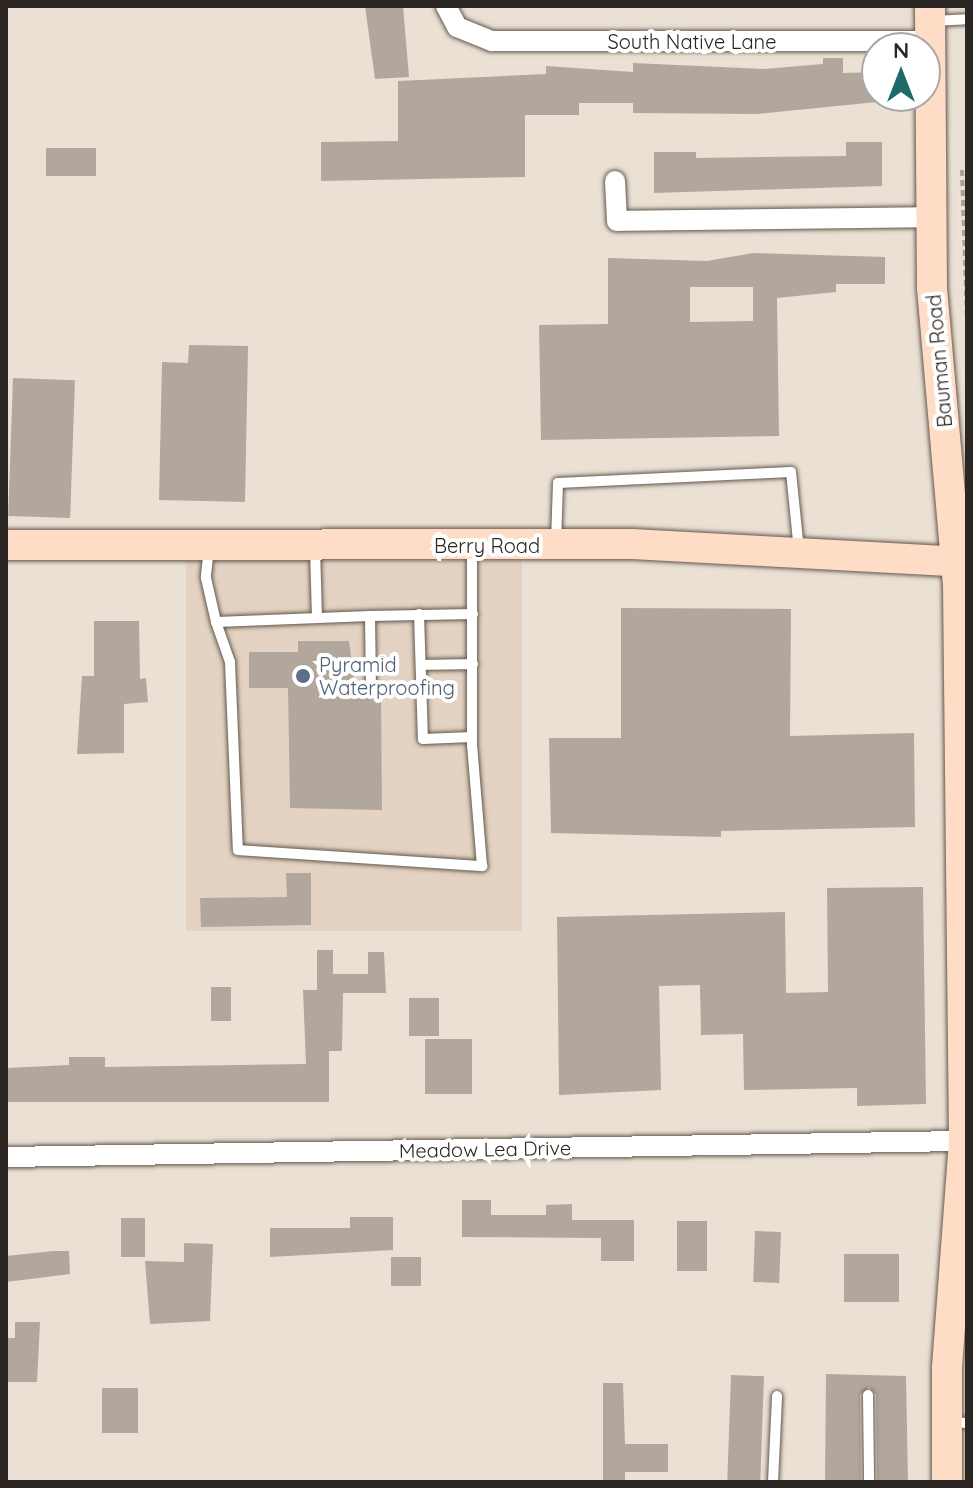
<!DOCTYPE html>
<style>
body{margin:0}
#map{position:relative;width:973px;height:1488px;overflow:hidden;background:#ebe0d4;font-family:Quicksand,sans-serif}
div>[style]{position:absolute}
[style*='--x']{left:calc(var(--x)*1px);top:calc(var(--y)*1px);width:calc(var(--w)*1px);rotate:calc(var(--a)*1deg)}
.built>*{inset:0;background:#e4d3c2;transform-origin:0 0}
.building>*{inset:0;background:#b2a79c;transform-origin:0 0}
.path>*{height:4px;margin-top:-2px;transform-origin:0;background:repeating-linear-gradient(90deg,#a89f96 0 6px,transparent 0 10px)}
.roads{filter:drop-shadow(0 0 2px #62584e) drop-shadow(0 0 2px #62584e)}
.lane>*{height:10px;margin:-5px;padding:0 5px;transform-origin:5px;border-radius:5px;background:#fff}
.street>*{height:20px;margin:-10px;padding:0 10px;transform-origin:10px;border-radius:10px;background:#fff}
.secondary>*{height:30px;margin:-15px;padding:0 15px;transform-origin:15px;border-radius:15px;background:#fedcc6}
.dots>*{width:22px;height:22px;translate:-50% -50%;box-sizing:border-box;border:4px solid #fff;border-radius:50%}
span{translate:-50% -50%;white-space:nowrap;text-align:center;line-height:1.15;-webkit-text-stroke:8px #fff;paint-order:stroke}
.street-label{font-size:20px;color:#2b2622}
.service-label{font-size:20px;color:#4e5e75}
.left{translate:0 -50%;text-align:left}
.frame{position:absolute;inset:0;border:8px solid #2b2622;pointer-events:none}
.north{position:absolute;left:861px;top:32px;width:80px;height:80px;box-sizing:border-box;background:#fff;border:2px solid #aaa8a7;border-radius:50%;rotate:0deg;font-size:22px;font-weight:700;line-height:32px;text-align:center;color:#2b2622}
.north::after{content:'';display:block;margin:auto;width:28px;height:36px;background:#1d6a6b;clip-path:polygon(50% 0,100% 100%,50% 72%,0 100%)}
</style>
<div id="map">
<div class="built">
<i style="left:186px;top:561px;width:336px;height:370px"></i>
</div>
<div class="building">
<i style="clip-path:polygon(365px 6px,403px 6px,409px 77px,375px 79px)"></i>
<i style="clip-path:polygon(823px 58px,843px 58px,843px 73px,877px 72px,877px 102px,757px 114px,633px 113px,633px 103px,579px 103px,579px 115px,525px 115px,525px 177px,321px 181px,321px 142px,398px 141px,398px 81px,546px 74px,546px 66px,633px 72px,633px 63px,764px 69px,823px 64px)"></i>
<i style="clip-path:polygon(846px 142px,882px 142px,882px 186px,654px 193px,654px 152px,696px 152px,696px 158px,846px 156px)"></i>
<i style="left:96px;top:148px;width:28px;height:50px;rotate:90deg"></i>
<i style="clip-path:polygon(evenodd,753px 253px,885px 257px,885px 284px,836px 284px,836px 292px,777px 298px,779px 436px,541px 440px,539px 325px,608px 324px,608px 258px,707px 261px,753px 253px,690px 287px,753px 287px,753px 321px,690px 322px,690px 287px)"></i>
<i style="clip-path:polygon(189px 345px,248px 346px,245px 502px,159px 500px,162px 362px,188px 363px)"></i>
<i style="left:13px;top:378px;width:62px;height:138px;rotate:2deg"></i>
<i style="clip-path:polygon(621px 608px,791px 609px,790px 736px,914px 733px,915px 827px,721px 831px,721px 837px,551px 833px,549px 738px,621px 738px)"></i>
<i style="clip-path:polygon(94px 621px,139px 621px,140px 679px,146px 678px,148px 702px,124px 704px,124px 753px,77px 754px,82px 676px,94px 676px)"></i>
<i style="clip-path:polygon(298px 641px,349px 641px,356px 695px,381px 695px,382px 810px,290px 808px,288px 688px,249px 688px,249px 652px,298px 652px)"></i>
<i style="clip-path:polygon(286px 873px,311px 873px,311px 925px,201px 927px,200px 898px,287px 897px)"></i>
<i style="clip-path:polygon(923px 887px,926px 1104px,857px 1106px,857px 1088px,744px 1090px,743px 1034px,701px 1035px,700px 985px,659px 986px,661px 1090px,559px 1095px,557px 917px,785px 912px,786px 993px,828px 992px,827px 888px)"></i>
<i style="clip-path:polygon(317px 950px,333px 950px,333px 974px,368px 974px,368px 952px,384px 952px,386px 993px,343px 993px,342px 1051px,329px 1051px,329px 1102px,6px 1102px,6px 1068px,69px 1065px,69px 1057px,105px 1057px,105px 1067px,306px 1064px,303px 990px,317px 990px)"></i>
<i style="left:211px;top:987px;width:20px;height:34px"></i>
<i style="left:409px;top:998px;width:30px;height:38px"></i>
<i style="left:425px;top:1039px;width:47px;height:55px"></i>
<i style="clip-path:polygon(462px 1200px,491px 1200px,491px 1215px,546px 1215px,546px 1205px,572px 1204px,572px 1220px,634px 1220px,634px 1261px,601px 1261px,601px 1238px,462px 1237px)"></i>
<i style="clip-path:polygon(350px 1217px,393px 1217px,393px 1250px,270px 1257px,270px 1228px,350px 1228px)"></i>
<i style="left:121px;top:1218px;width:24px;height:39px"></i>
<i style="left:677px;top:1221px;width:30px;height:50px"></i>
<i style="left:755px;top:1231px;width:26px;height:51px;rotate:2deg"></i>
<i style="clip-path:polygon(184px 1243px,213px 1244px,210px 1321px,150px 1324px,145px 1261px,184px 1262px)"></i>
<i style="clip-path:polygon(53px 1251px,69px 1251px,70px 1274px,6px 1282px,6px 1256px)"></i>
<i style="left:844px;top:1254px;width:55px;height:48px"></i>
<i style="left:391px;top:1257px;width:30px;height:29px"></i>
<i style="clip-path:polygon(15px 1322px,40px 1322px,37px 1382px,6px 1382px,6px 1338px,15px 1338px)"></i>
<i style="clip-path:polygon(826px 1374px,906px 1376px,908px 1482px,877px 1482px,876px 1395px,869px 1387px,860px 1395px,861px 1482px,825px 1482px)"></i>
<i style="left:731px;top:1375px;width:33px;height:107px;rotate:2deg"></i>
<i style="clip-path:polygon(603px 1383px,623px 1383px,625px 1444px,668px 1444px,668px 1472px,625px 1472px,625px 1482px,603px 1482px)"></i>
<i style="left:102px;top:1388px;width:36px;height:45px"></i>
</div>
<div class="path">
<i style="--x:962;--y:170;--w:151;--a:88.1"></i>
</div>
<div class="roads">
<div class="lane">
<i style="--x:933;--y:21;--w:34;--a:-3"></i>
<i style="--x:556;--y:543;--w:60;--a:-88.1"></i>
<i style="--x:558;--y:483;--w:233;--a:-2.7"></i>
<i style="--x:791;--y:472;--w:79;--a:84.2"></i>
<i style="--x:209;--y:547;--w:31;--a:96"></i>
<i style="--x:206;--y:578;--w:45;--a:77.2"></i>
<i style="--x:216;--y:622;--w:154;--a:-2.2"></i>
<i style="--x:370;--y:616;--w:70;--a:89.2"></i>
<i style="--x:315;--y:547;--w:71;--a:88.4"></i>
<i style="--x:419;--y:614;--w:125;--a:88.2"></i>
<i style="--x:423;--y:739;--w:49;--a:-2.3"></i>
<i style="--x:370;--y:616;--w:103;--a:-1.1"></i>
<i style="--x:216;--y:622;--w:42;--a:70.7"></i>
<i style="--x:230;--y:662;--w:188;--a:87.6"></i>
<i style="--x:238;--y:850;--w:245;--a:3.8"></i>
<i style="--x:482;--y:866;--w:121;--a:-94.7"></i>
<i style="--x:472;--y:745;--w:197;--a:-90"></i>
<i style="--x:421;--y:665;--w:52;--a:-1.1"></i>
<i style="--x:868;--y:1395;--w:87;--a:89.3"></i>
<i style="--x:949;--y:1422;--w:18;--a:3"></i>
<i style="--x:773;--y:1482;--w:86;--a:-87.3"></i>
</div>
<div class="street">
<i style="--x:446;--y:6;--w:24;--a:62"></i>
<i style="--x:457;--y:27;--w:38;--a:22"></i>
<i style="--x:492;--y:41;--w:439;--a:0"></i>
<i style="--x:615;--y:181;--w:40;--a:87.1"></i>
<i style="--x:617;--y:221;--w:318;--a:-0.7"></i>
<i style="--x:6;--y:1157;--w:958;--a:-0.96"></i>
</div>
<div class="secondary">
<i style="--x:930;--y:6;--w:282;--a:89.6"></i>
<i style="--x:932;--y:288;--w:297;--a:85"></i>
<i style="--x:958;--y:584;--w:557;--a:89.38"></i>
<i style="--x:964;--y:1141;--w:228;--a:94.3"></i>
<i style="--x:947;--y:1368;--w:114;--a:90"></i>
<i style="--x:6;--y:545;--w:627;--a:-0.09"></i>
<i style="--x:633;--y:544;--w:334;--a:3.1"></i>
</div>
</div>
<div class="dots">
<i style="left:303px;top:676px;background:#5c6f8a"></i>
</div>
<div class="street-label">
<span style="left:692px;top:41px">South Native Lane</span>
<span style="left:939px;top:361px;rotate:-95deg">Bauman Road</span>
<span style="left:487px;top:545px">Berry Road</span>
<span style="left:485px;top:1149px;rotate:-1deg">Meadow Lea Drive</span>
</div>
<div class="service-label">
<span class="left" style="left:319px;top:676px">Pyramid<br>Waterproofing</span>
</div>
<div class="frame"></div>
<div class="north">N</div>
</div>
